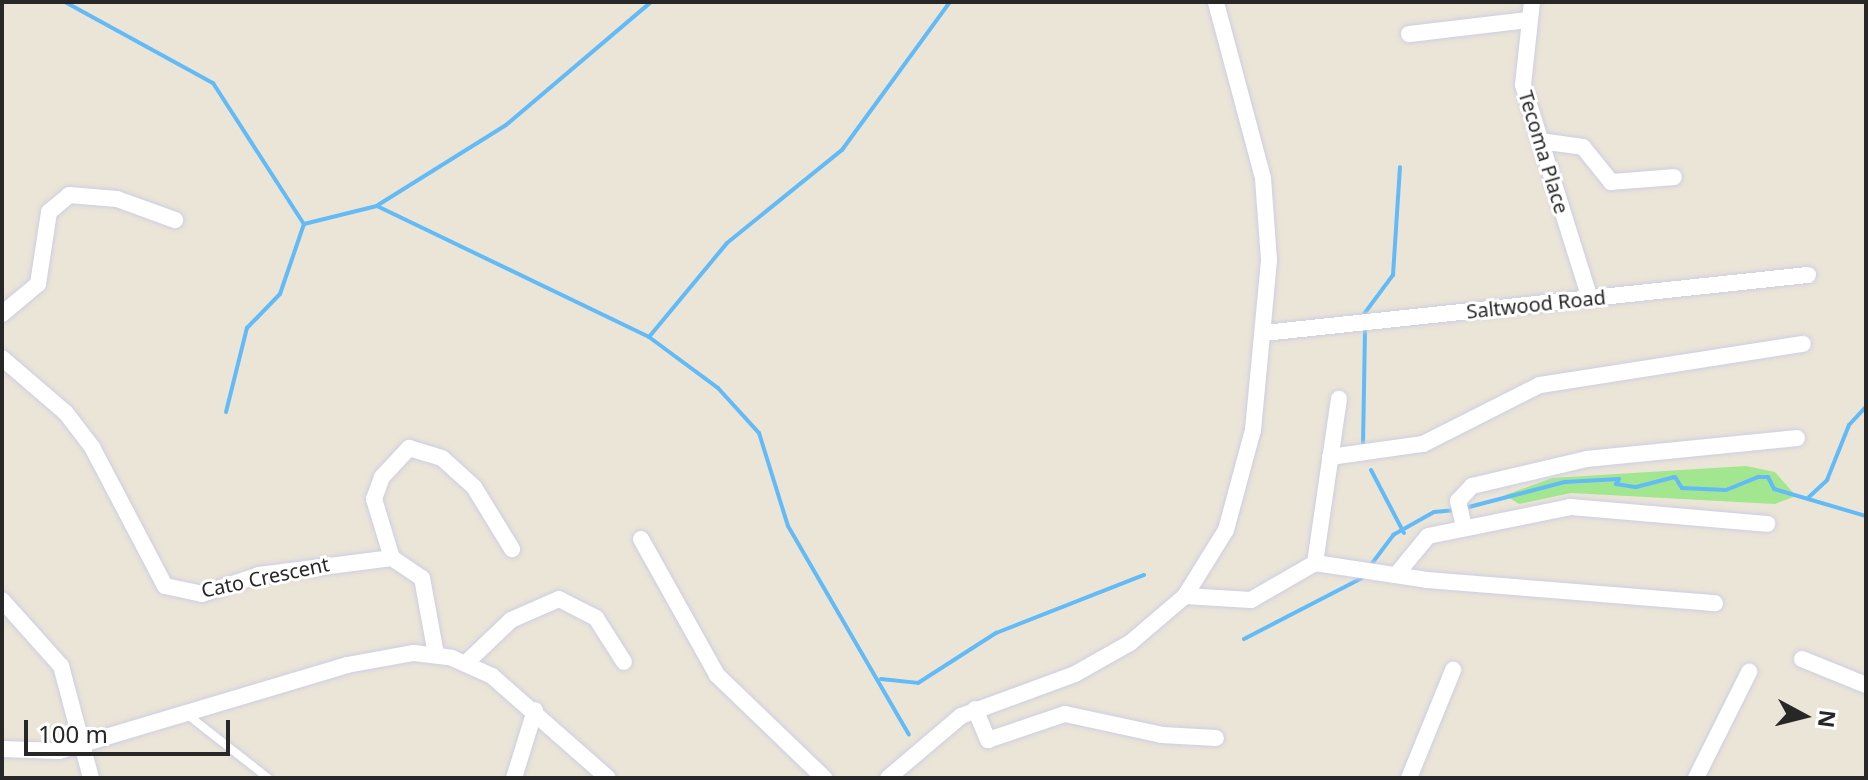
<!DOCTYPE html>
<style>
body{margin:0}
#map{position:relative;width:1868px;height:780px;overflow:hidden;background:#ebe5d7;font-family:"Noto Sans",sans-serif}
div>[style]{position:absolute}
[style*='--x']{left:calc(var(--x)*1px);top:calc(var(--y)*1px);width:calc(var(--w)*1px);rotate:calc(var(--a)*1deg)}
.green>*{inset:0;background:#a2e68f}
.stream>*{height:4px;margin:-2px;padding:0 2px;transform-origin:2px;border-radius:2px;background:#62bbf6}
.roads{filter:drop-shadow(0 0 2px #cdcee2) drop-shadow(0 0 2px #cdcee2)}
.lane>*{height:8px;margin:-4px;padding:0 4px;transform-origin:4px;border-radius:4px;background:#fff}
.street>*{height:16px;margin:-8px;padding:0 8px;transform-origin:8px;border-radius:8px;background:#fff}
span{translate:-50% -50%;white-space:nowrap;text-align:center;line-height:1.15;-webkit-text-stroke:6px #fff;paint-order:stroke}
.street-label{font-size:20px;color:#272727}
.frame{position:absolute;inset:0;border:4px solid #272727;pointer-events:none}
.north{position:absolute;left:1764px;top:676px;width:80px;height:80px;-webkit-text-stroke:6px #fff;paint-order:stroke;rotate:97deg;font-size:22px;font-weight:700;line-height:32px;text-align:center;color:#272727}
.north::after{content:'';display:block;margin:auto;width:28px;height:36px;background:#272727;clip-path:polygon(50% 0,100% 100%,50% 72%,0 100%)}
.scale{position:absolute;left:24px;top:720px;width:206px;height:36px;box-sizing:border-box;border:4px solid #272727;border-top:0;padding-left:10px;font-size:24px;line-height:28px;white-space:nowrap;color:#272727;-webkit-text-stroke:6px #fff;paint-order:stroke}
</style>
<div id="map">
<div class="green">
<i style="clip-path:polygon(1746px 466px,1775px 472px,1796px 496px,1775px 504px,1571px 493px,1519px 504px,1505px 495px,1552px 478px)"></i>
</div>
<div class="stream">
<i style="--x:65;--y:2;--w:169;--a:28.7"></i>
<i style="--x:213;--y:83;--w:168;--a:57.2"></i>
<i style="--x:304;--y:224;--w:75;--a:-13.9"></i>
<i style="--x:377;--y:206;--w:302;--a:25.7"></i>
<i style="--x:649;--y:337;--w:86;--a:36.5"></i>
<i style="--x:718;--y:388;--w:61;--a:47.7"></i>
<i style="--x:759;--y:433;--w:97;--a:72.7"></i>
<i style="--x:788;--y:526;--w:241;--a:59.9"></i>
<i style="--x:378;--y:205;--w:151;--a:-32"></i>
<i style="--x:506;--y:125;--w:190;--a:-40.3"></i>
<i style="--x:1364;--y:314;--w:49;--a:-53.4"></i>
<i style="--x:1393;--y:275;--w:108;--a:-86.3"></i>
<i style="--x:649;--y:337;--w:122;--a:-50.3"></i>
<i style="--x:727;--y:243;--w:148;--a:-39"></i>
<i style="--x:842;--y:150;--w:183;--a:-53.9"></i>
<i style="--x:226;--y:412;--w:87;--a:-76"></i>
<i style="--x:247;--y:328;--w:47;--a:-45.9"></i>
<i style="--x:280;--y:294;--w:74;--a:-71.1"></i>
<i style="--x:1363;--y:445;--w:117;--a:-89"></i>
<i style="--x:1371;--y:470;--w:71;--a:62.4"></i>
<i style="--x:1809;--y:497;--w:25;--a:-43"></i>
<i style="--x:1827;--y:480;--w:59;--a:-68.2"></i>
<i style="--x:1849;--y:425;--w:25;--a:-47"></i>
<i style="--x:1465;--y:508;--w:103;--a:-14.6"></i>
<i style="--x:1565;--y:482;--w:54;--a:-3.2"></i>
<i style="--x:1619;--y:479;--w:6;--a:121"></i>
<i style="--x:1616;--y:484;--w:20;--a:9"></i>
<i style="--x:1636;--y:487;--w:40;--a:-14.4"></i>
<i style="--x:1675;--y:477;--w:13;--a:58"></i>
<i style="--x:1682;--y:488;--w:44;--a:2.6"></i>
<i style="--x:1726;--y:490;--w:35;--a:-22"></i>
<i style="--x:1758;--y:477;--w:10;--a:0"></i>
<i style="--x:1768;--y:477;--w:13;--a:63"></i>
<i style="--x:1774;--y:489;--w:96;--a:16.4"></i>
<i style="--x:1370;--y:566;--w:39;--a:-53"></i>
<i style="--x:1393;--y:535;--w:47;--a:-29.3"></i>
<i style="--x:1434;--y:512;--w:22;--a:-5"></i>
<i style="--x:1244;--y:639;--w:135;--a:-27.3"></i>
<i style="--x:881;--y:679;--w:37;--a:6"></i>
<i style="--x:918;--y:683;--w:93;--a:-32.7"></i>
<i style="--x:996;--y:633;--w:159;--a:-21.4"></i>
</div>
<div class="roads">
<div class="lane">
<i style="--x:188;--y:715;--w:102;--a:38.2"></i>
</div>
<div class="street">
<i style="--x:1532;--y:2;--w:83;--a:96.2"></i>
<i style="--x:1523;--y:85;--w:224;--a:72.6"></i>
<i style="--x:1409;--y:34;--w:120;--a:-6.7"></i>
<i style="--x:1540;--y:141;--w:43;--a:7.9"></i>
<i style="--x:1583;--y:147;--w:45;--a:51.3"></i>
<i style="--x:1611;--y:182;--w:63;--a:-4.5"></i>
<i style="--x:2;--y:314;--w:47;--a:-39.8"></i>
<i style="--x:38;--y:284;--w:73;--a:-81.3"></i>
<i style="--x:49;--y:212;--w:26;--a:-40"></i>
<i style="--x:69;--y:195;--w:48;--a:4.8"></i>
<i style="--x:117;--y:199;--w:62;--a:19.9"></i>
<i style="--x:1264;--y:333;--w:547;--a:-6.09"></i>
<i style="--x:2;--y:358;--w:84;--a:40.7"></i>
<i style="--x:66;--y:413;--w:43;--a:52.6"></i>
<i style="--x:92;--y:447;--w:157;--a:62.3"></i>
<i style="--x:165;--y:586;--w:38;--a:12"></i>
<i style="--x:202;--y:594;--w:60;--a:-18.4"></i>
<i style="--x:259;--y:575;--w:134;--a:-7.3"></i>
<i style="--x:392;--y:558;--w:36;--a:34"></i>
<i style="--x:422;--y:578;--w:77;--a:79.6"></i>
<i style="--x:1330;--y:457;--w:94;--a:-8"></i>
<i style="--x:1423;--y:444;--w:131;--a:-26.8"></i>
<i style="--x:1540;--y:385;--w:266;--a:-8.9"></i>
<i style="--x:1464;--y:527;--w:27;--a:-103"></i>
<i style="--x:1458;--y:501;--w:21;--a:-47"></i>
<i style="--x:1472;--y:486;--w:118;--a:-13.2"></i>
<i style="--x:1587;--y:459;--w:211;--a:-5.7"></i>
<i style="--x:641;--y:539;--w:156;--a:60.8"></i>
<i style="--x:717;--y:675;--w:149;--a:43.9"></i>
<i style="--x:392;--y:558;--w:62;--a:-107"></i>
<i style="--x:374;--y:499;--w:23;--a:-70"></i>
<i style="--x:382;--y:477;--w:40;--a:-47"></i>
<i style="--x:409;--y:448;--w:34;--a:17"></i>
<i style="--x:442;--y:458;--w:43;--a:42.2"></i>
<i style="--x:474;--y:487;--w:73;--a:58.5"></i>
<i style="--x:1315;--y:563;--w:166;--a:-81.7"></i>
<i style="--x:1396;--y:575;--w:50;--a:-50.6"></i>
<i style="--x:1428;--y:536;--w:145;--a:-11.5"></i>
<i style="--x:1570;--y:507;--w:198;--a:4.9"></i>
<i style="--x:1185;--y:596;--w:66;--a:3.5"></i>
<i style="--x:1251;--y:600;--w:74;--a:-30"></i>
<i style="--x:1315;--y:563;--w:113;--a:8.6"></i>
<i style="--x:1427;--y:580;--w:289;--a:4.6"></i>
<i style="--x:2;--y:600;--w:89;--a:48.2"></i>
<i style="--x:61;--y:666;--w:116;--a:75"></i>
<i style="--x:1802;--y:659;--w:69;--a:22.1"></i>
<i style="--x:466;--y:663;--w:62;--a:-43.7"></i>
<i style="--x:511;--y:620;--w:52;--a:-23.6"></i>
<i style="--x:559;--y:599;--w:42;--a:27.2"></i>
<i style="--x:596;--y:618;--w:52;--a:57.5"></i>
<i style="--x:975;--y:709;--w:34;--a:67"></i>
<i style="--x:988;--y:740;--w:81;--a:-18.7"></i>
<i style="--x:1065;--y:714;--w:99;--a:12.2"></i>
<i style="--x:1162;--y:735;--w:54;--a:3.2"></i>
<i style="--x:2;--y:749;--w:57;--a:2"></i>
<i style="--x:59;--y:751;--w:301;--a:-16.6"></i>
<i style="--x:347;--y:665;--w:68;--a:-10.2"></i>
<i style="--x:414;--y:653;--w:38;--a:7"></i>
<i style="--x:452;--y:658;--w:44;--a:24.2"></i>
<i style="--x:492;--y:676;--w:154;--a:41.3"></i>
<i style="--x:514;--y:778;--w:71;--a:-72.8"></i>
<i style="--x:888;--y:778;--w:96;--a:-40.3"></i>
<i style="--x:961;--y:716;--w:121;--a:-20.2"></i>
<i style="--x:1075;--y:674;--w:63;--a:-29.4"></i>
<i style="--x:1130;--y:643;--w:72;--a:-40.5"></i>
<i style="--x:1185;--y:596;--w:78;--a:-58.2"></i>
<i style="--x:1226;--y:530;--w:104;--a:-74.9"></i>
<i style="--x:1253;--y:430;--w:171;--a:-84.6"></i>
<i style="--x:1269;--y:260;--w:82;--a:-94.2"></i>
<i style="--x:1263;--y:178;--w:182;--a:-105"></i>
<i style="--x:1409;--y:778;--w:117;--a:-67.8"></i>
<i style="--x:1696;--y:778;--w:119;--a:-63.4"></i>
</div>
</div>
<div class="street-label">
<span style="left:1544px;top:152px;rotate:73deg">Tecoma Place</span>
<span style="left:1536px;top:304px;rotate:-6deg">Saltwood Road</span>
<span style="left:265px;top:577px;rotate:-12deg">Cato Crescent</span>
</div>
<div class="frame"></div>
<div class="north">N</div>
<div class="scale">100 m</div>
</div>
